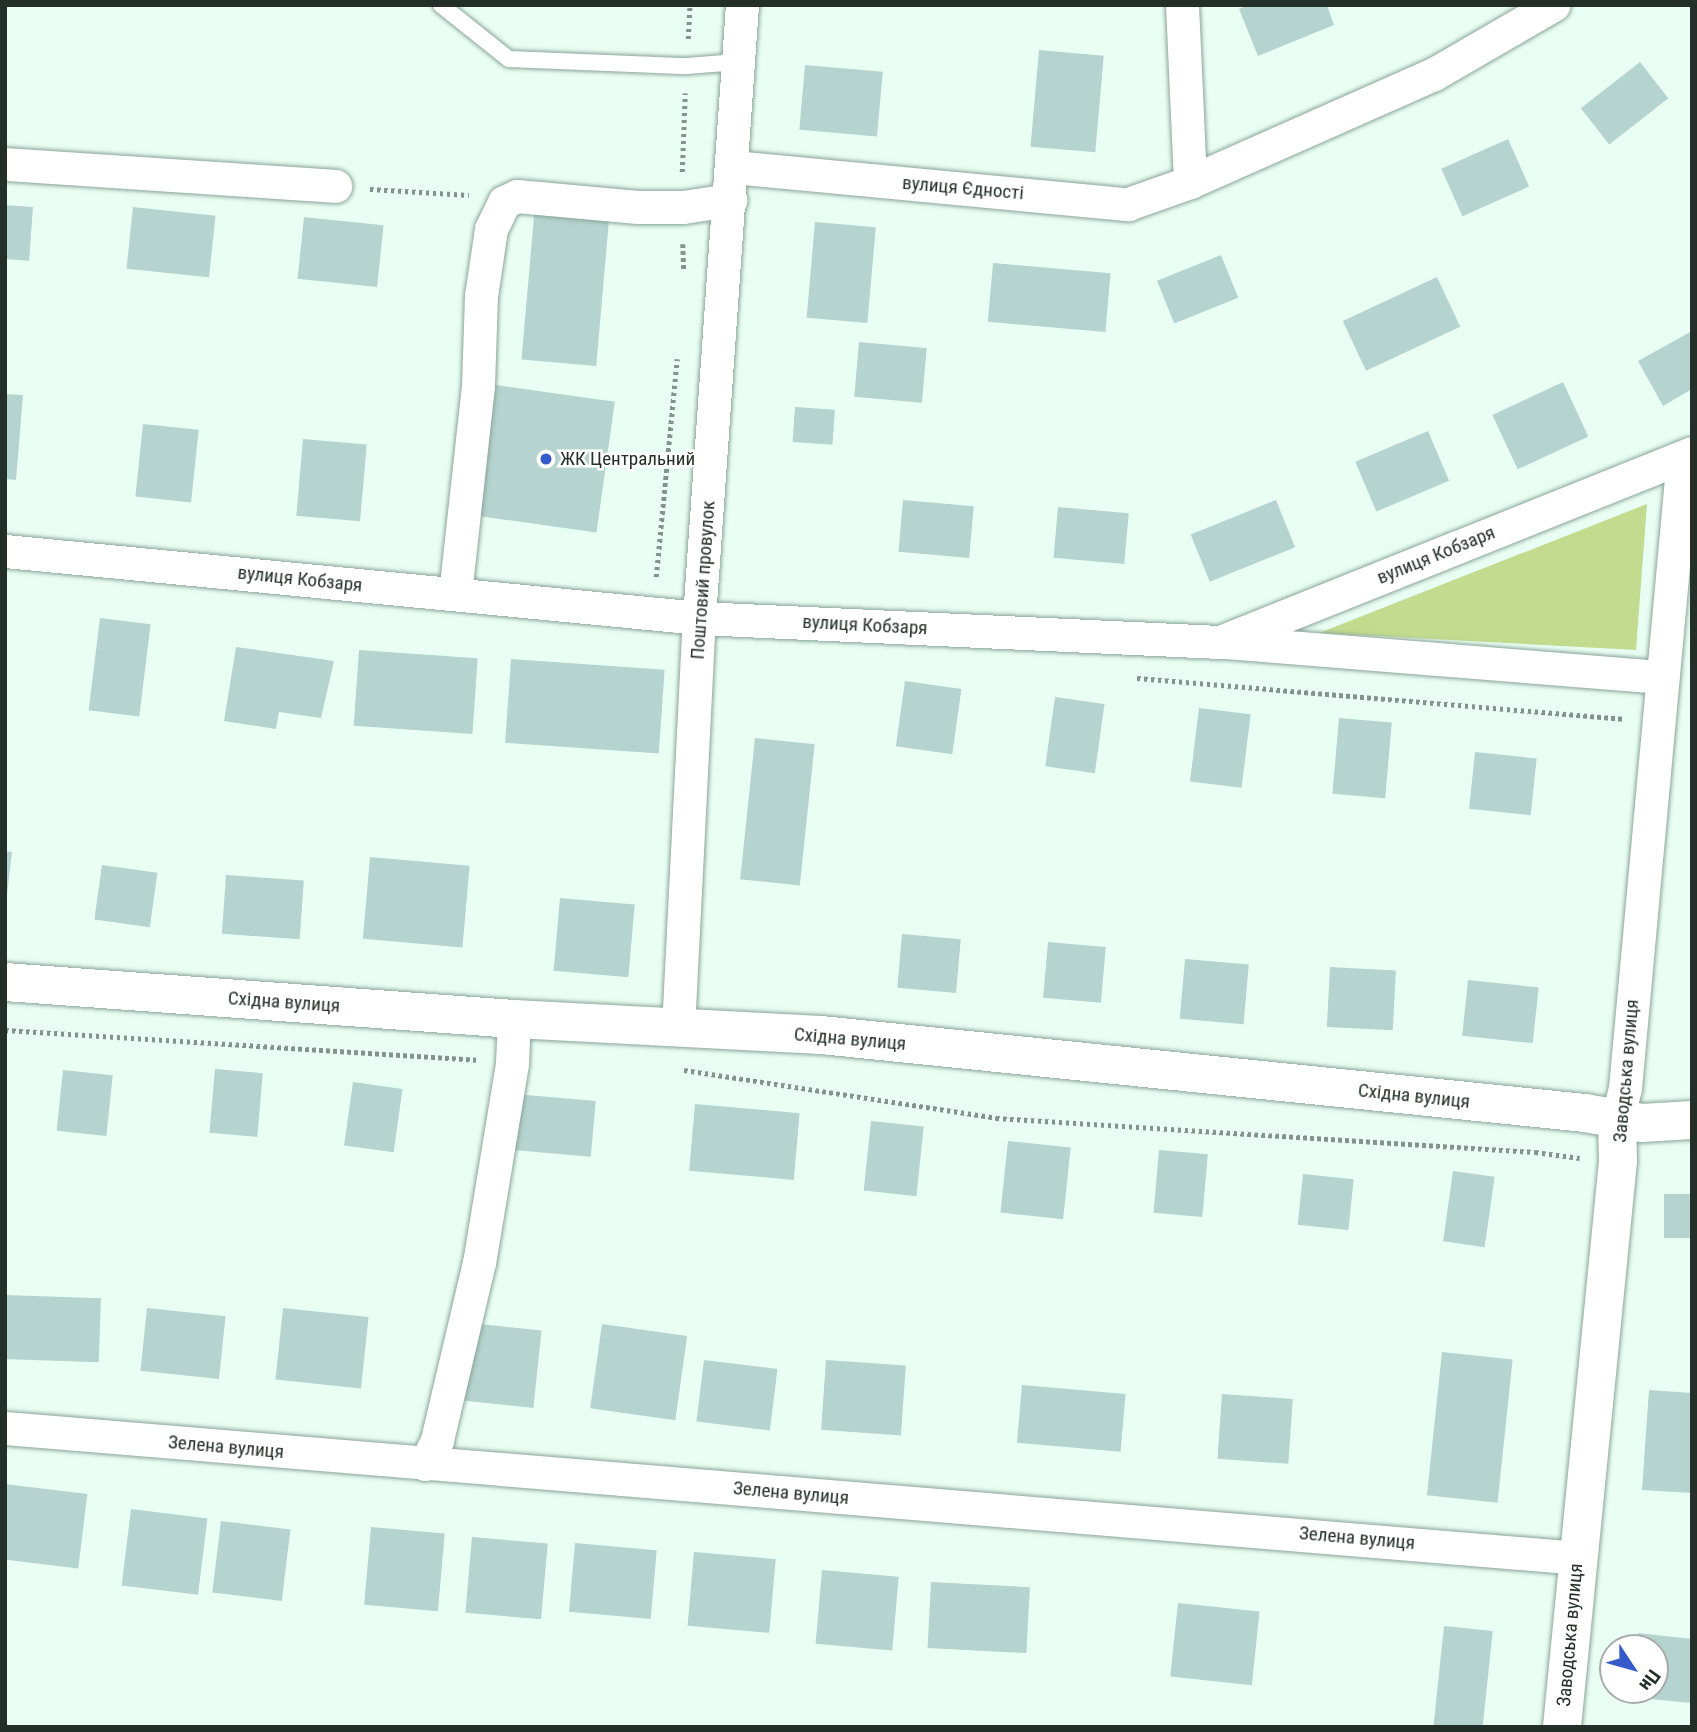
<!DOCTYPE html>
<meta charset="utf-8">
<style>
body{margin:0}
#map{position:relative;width:1697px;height:1732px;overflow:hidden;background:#eafff4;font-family:"Roboto Condensed",sans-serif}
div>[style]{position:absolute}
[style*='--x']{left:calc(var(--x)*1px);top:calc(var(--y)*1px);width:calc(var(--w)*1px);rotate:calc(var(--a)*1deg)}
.green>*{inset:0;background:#c2db8f}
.building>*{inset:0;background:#b5d3cf;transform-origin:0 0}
.path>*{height:4.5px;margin-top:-2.25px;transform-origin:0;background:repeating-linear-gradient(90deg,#84938b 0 3.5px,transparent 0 7px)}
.roads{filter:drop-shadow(0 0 2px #8ba498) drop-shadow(0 0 2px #8ba498)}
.lane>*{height:16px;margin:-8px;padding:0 8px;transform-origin:8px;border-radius:8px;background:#fff}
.street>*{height:33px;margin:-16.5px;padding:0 16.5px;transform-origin:16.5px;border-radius:16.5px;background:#fff}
.secondary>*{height:38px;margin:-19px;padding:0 19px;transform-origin:19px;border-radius:19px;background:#fff}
.dots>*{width:19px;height:19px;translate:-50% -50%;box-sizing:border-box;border:4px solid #fff;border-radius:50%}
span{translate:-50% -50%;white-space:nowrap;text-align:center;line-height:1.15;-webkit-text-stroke:5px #fff;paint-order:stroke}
.street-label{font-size:19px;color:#252f2a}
.poi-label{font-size:19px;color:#252f2a}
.left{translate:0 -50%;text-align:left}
.frame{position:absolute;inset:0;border:7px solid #252f2a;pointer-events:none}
.north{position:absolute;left:1599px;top:1634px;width:70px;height:70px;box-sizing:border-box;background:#fff;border:2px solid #a8acaa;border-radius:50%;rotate:126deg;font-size:19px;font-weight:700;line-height:28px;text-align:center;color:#252f2a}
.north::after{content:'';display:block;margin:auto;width:24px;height:32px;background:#375acb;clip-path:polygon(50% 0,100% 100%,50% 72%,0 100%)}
</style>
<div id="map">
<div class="green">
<i style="clip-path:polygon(1647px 504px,1636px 650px,1319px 633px)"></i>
</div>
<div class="building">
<i style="clip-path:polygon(1249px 5px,1327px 5px,1334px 25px,1258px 56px,1239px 9px)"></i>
<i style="left:1039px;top:50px;width:65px;height:97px;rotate:5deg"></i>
<i style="left:1640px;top:62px;width:46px;height:75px;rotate:52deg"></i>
<i style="left:805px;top:65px;width:78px;height:65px;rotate:5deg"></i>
<i style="left:1508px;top:139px;width:52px;height:73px;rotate:66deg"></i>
<i style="left:5px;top:205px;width:28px;height:54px;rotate:4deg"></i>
<i style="left:535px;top:205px;width:75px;height:155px;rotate:5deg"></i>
<i style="left:133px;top:207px;width:83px;height:62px;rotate:6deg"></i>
<i style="left:304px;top:217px;width:80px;height:62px;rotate:6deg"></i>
<i style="left:815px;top:222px;width:61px;height:96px;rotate:5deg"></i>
<i style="left:1221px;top:255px;width:46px;height:69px;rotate:68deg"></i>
<i style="left:993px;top:263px;width:118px;height:59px;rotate:5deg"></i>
<i style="left:1437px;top:277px;width:55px;height:104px;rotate:65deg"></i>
<i style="clip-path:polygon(1692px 331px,1692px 389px,1663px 406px,1638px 361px)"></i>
<i style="left:859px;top:342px;width:68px;height:55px;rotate:5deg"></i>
<i style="left:1563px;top:382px;width:60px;height:78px;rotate:65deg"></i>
<i style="left:495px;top:385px;width:121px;height:132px;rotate:8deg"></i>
<i style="clip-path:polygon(5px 394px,23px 395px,16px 480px,5px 479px)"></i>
<i style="left:795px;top:407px;width:40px;height:35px;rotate:4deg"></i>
<i style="left:143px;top:424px;width:56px;height:73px;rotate:6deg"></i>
<i style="left:1428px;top:431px;width:54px;height:79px;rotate:67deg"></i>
<i style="left:303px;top:439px;width:64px;height:77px;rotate:5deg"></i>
<i style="left:903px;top:500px;width:71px;height:52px;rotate:5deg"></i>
<i style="left:1276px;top:500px;width:51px;height:92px;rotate:68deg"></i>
<i style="left:1058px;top:507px;width:71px;height:51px;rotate:5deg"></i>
<i style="left:100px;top:618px;width:51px;height:93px;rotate:7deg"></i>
<i style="clip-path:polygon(236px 647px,334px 661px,321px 718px,279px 712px,276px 729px,224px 721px)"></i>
<i style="left:359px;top:650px;width:119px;height:76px;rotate:4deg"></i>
<i style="left:511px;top:659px;width:154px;height:84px;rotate:4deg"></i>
<i style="left:905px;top:681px;width:57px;height:66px;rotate:8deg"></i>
<i style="left:1055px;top:697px;width:50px;height:70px;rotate:8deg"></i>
<i style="left:1199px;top:708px;width:52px;height:74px;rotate:7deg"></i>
<i style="left:1339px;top:718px;width:53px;height:76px;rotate:5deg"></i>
<i style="left:755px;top:738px;width:60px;height:142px;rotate:6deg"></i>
<i style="left:1475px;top:752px;width:62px;height:57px;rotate:6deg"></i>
<i style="clip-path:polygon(5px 851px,12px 852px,7px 895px,5px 895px)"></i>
<i style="left:370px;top:857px;width:100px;height:82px;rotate:5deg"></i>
<i style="left:102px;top:865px;width:56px;height:55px;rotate:8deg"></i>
<i style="left:226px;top:875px;width:78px;height:59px;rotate:4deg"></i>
<i style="left:560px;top:898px;width:75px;height:73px;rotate:5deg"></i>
<i style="left:902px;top:934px;width:59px;height:54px;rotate:5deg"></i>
<i style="left:1048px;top:942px;width:58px;height:56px;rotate:5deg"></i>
<i style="left:1185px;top:959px;width:64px;height:60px;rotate:5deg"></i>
<i style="left:1330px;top:967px;width:66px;height:60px;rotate:3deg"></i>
<i style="left:1468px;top:980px;width:71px;height:56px;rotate:6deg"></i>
<i style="left:215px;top:1069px;width:48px;height:64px;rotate:5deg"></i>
<i style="left:63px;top:1070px;width:50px;height:61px;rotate:6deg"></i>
<i style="left:353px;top:1082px;width:50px;height:64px;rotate:8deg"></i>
<i style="left:515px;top:1094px;width:81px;height:56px;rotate:5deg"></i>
<i style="left:695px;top:1104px;width:105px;height:67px;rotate:5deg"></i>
<i style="left:871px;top:1121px;width:53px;height:70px;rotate:6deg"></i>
<i style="left:1008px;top:1141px;width:63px;height:72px;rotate:6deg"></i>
<i style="left:1159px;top:1150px;width:49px;height:63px;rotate:5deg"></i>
<i style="left:1453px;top:1171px;width:42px;height:71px;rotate:8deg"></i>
<i style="left:1303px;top:1174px;width:51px;height:51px;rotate:6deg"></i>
<i style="left:1692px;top:1194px;width:44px;height:28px;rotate:90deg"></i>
<i style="left:5px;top:1295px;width:96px;height:64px;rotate:2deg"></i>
<i style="left:147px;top:1308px;width:79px;height:63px;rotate:6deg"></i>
<i style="left:283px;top:1308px;width:86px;height:72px;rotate:6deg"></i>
<i style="left:461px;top:1322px;width:81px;height:78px;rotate:6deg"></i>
<i style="left:602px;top:1324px;width:86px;height:85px;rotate:8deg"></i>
<i style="left:1442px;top:1352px;width:71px;height:144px;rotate:6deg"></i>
<i style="left:704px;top:1360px;width:74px;height:62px;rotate:7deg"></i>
<i style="left:826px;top:1360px;width:80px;height:70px;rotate:4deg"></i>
<i style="left:1022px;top:1385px;width:104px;height:58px;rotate:5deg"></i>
<i style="clip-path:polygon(1649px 1390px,1692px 1393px,1692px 1493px,1642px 1490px)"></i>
<i style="left:1222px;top:1394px;width:71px;height:65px;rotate:4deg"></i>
<i style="left:5px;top:1484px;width:83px;height:75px;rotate:7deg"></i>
<i style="left:131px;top:1509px;width:77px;height:77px;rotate:7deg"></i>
<i style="left:221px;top:1521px;width:70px;height:72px;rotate:7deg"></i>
<i style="left:371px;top:1527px;width:74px;height:78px;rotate:5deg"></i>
<i style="left:472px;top:1537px;width:76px;height:76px;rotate:5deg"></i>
<i style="left:575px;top:1543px;width:82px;height:69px;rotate:5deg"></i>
<i style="left:694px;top:1552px;width:82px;height:74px;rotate:5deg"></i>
<i style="left:822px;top:1570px;width:77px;height:74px;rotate:5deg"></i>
<i style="left:931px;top:1582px;width:99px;height:66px;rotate:3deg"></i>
<i style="left:1178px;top:1603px;width:82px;height:74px;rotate:6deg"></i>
<i style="left:1444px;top:1626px;width:49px;height:102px;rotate:6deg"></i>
<i style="clip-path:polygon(1638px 1633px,1692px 1639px,1692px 1703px,1630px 1697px,1631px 1690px,1655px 1690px,1655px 1648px,1636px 1648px)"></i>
</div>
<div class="path">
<i style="--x:688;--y:39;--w:34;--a:-87"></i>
<i style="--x:682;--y:172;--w:79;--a:-87.8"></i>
<i style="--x:370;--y:189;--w:99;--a:3.5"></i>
<i style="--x:683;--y:244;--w:26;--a:88"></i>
<i style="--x:656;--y:577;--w:219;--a:-84.5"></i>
<i style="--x:1137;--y:678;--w:487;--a:4.8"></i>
<i style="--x:5;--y:1030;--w:472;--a:3.6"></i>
<i style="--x:684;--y:1070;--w:316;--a:8.7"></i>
<i style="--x:996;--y:1118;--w:540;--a:3.61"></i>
<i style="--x:1535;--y:1152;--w:45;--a:7.6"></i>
</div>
<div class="roads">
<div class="lane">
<i style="--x:441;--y:5;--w:87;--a:38.5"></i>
<i style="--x:509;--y:59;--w:178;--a:2.3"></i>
<i style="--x:687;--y:66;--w:50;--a:-4.6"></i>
</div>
<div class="street">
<i style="--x:1182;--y:5;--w:177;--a:87.4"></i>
<i style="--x:5;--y:164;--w:331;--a:3.8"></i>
<i style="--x:733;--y:167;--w:397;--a:5.4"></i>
<i style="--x:1128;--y:204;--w:66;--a:-19.5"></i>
<i style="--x:1190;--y:182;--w:267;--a:-23.9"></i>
<i style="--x:1434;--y:74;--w:138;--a:-30.1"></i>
<i style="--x:5;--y:551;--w:697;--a:5.51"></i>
<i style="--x:699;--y:618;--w:522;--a:2.64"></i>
<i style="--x:1220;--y:642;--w:508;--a:-21.82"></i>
<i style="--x:455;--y:594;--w:209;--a:-83.7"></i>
<i style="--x:478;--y:386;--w:90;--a:-88.1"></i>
<i style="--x:481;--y:296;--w:68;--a:-81.5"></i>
<i style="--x:491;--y:229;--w:30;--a:-64"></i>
<i style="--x:504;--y:202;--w:14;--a:-25"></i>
<i style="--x:517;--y:196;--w:121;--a:5.2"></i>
<i style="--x:638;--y:207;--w:45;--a:0"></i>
<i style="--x:683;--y:207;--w:48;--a:-8.5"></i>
<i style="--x:1226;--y:642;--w:438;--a:4.6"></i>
<i style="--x:678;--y:1029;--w:412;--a:-87.1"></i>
<i style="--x:699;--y:618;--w:615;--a:-85.99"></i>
<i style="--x:1617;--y:1120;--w:33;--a:-76"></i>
<i style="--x:1625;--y:1088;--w:634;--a:-84.75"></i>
<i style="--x:5;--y:1428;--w:1578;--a:4.72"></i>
<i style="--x:425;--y:1464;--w:27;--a:-63"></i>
<i style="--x:437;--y:1440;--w:182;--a:-76.7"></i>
<i style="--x:479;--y:1263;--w:203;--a:-80.6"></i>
<i style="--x:512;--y:1063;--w:44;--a:-87.4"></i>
</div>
<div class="secondary">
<i style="--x:5;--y:982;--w:510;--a:4.16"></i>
<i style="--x:514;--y:1019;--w:307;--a:3"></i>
<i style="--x:821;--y:1035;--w:768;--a:5.83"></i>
<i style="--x:1585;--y:1113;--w:58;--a:10"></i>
<i style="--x:1642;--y:1123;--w:50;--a:-3.4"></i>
<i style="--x:1562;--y:1727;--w:569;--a:-84.35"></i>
<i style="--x:1618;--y:1161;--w:41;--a:-91.4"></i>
</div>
</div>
<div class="dots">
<i style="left:546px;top:459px;background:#375acb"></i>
</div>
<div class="street-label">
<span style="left:963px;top:188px;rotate:5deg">вулиця Єдності</span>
<span style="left:1436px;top:555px;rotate:-22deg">вулиця Кобзаря</span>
<span style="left:300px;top:579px;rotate:6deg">вулиця Кобзаря</span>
<span style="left:703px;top:580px;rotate:-86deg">Поштовий провулок</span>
<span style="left:865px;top:625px;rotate:3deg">вулиця Кобзаря</span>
<span style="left:284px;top:1002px;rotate:4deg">Східна вулиця</span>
<span style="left:850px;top:1039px;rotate:5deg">Східна вулиця</span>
<span style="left:1626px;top:1071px;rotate:-85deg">Заводська вулиця</span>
<span style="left:1414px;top:1096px;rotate:6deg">Східна вулиця</span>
<span style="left:226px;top:1447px;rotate:5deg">Зелена вулиця</span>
<span style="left:791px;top:1493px;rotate:5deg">Зелена вулиця</span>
<span style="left:1357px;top:1538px;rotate:5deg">Зелена вулиця</span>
<span style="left:1570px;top:1635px;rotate:-85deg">Заводська вулиця</span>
</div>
<div class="poi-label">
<span class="left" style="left:560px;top:459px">ЖК Центральний</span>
</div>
<div class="frame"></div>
<div class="north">Пн</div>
</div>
